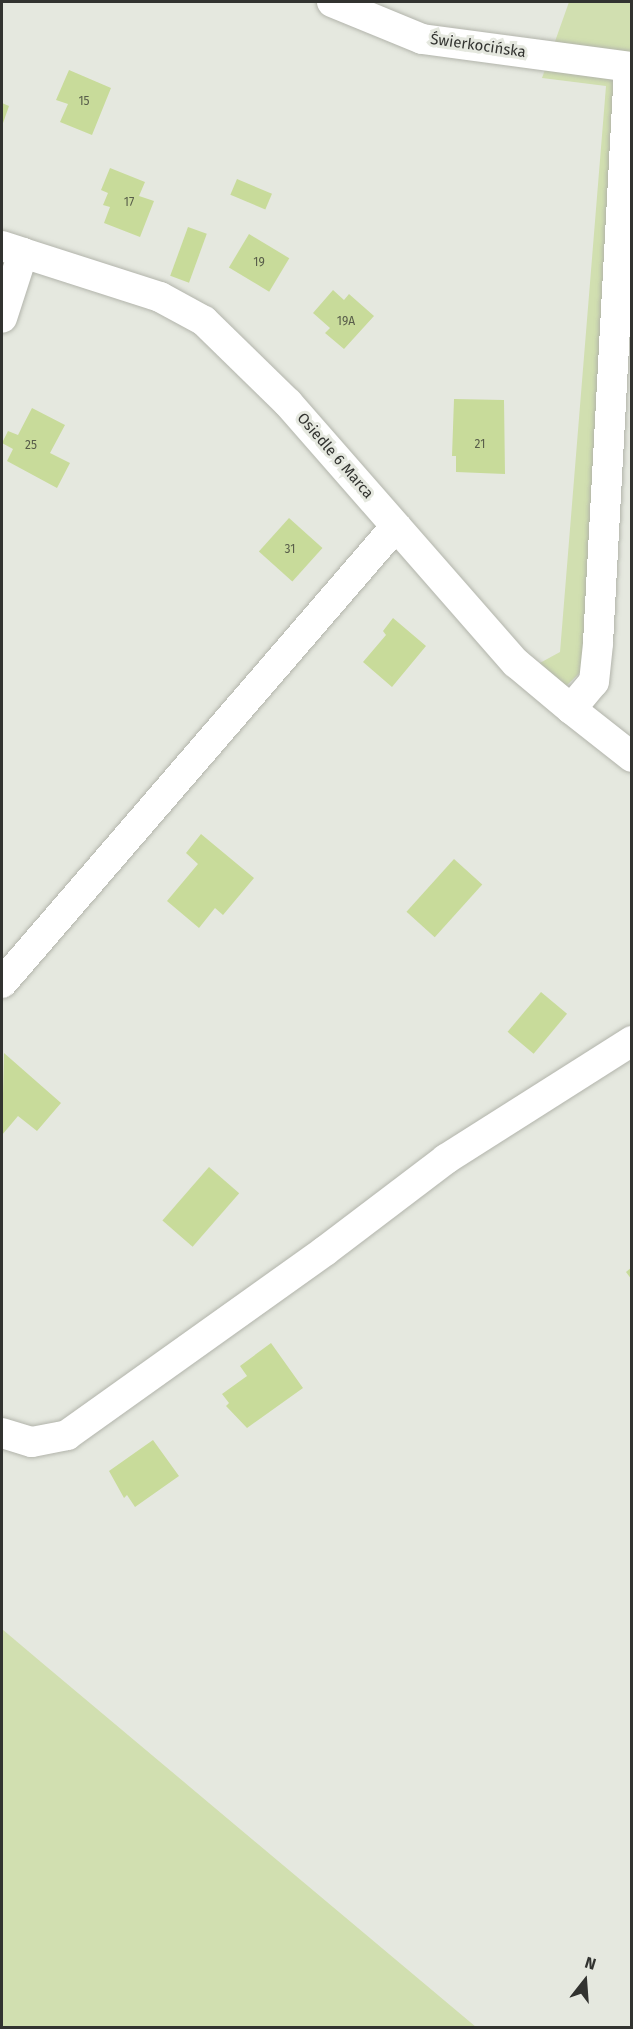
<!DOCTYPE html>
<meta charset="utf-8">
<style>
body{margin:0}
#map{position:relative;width:633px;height:2029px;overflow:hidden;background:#e5e8df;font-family:"Fira Sans",sans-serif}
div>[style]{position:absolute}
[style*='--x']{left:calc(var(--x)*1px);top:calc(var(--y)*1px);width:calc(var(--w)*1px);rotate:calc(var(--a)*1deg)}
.green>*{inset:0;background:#d1dfb0}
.building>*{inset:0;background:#c8db9a;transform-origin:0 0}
.roads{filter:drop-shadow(0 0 2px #b2b4ab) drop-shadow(0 0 2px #b2b4ab)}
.minor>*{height:30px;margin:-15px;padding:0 15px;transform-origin:15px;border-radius:15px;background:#fff}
span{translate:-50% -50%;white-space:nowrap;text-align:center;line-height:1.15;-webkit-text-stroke:6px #e5e8df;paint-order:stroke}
.number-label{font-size:12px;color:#585d4a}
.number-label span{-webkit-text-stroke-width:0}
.street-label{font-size:15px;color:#323330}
.frame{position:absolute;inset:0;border:3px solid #323330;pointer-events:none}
.north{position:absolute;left:555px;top:1951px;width:60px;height:60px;-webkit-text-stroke:4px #e5e8df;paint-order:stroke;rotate:17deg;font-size:16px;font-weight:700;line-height:24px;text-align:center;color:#323330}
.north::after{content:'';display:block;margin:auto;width:21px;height:27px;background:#323330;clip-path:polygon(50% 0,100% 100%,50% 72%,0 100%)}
</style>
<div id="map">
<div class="green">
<i style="clip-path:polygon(569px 2px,631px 2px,631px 113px,587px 666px,566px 686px,538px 664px,560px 652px,606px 86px,542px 78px)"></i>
<i style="clip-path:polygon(2px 1629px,41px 1662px,476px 2027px,2px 2027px)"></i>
</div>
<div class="building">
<i style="clip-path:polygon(69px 70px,111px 88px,92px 135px,60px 122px,68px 104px,56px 100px)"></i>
<i style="clip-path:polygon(2px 103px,9px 106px,2px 126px)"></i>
<i style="clip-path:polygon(110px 168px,145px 182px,139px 196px,154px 201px,140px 237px,104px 223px,110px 207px,103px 205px,108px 193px,101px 190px)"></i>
<i style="left:237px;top:179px;width:38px;height:17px;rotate:23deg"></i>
<i style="left:188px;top:227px;width:20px;height:52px;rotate:20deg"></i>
<i style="left:249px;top:234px;width:47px;height:39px;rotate:31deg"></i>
<i style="clip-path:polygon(333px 290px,344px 300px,349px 294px,374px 316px,344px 349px,325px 333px,330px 328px,313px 313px)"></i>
<i style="clip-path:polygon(454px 399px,504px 400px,505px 474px,456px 472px,456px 456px,452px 456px)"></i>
<i style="clip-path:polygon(32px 408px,65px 425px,50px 453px,70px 463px,57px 488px,7px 461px,13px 449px,2px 443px,8px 431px,18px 435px)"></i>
<i style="left:289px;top:518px;width:45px;height:45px;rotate:42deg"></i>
<i style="clip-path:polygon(393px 618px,426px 646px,392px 687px,363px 662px,386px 635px,383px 631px)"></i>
<i style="clip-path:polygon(201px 834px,254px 878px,223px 915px,215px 908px,199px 928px,167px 901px,198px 864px,186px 853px)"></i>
<i style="left:454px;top:859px;width:38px;height:71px;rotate:42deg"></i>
<i style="left:541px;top:992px;width:34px;height:52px;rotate:40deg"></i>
<i style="clip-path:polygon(4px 1053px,61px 1103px,37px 1131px,18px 1116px,2px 1135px)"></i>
<i style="left:209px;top:1167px;width:40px;height:71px;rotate:41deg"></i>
<i style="clip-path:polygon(632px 1267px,632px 1280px,626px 1272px)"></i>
<i style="clip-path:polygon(271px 1343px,303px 1388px,247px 1428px,226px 1406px,229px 1403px,222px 1394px,247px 1376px,240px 1366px)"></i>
<i style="clip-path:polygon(153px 1440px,179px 1476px,135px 1507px,127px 1495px,124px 1498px,109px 1471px)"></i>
</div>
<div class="roads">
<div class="minor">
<i style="--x:332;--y:2;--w:97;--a:22.3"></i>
<i style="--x:422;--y:39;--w:212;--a:7.6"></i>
<i style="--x:2;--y:246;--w:22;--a:18"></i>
<i style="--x:23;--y:253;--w:68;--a:107.9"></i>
<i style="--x:23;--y:253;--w:144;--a:17.8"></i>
<i style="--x:160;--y:297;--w:50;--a:28.6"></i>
<i style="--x:204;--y:321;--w:117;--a:44.3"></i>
<i style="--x:288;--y:403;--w:346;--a:48.8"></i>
<i style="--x:516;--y:663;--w:72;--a:39.9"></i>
<i style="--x:571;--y:709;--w:35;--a:-50"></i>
<i style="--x:594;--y:682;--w:39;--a:-84"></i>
<i style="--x:598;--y:643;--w:576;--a:-86.91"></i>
<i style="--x:571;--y:709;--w:78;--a:38.2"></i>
<i style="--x:2;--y:983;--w:603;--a:-49.23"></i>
<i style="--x:2;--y:1433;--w:31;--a:17"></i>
<i style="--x:32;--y:1442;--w:36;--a:-11"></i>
<i style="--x:67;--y:1435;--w:317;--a:-35.5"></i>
<i style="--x:325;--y:1251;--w:152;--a:-37.2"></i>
<i style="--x:446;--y:1159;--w:220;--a:-32.4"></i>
</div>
</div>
<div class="number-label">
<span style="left:84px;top:102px">15</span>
<span style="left:129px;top:203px">17</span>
<span style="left:259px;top:263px">19</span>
<span style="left:346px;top:322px">19A</span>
<span style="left:480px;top:445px">21</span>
<span style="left:31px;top:446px">25</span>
<span style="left:290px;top:550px">31</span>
</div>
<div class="street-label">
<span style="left:478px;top:46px;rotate:8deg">Świerkocińska</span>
<span style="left:335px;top:456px;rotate:49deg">Osiedle 6 Marca</span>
</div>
<div class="frame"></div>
<div class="north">N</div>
</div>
